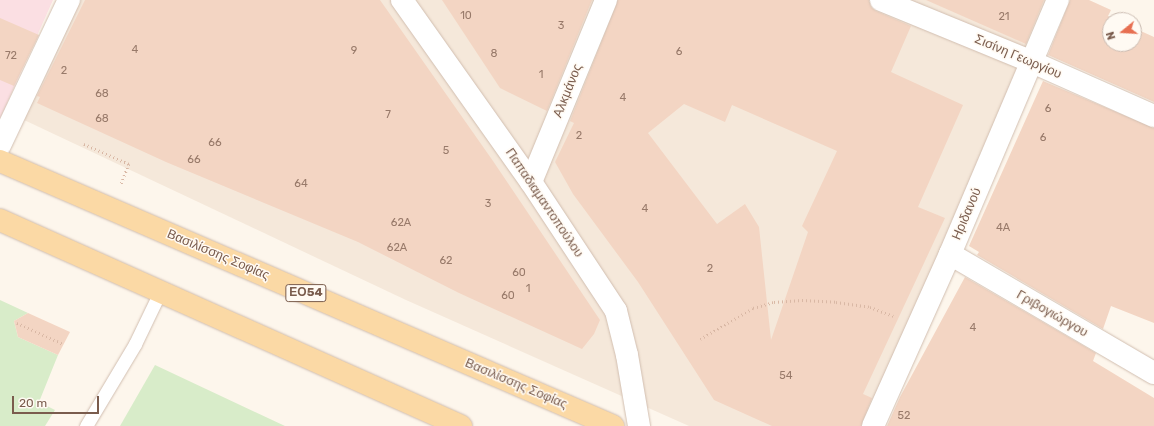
<!DOCTYPE html>
<meta charset="utf-8">
<style>
body{margin:0}
#map{position:relative;width:1154px;height:426px;overflow:hidden;background:#fdf6ec;font-family:Rubik,sans-serif}
div>[style]{position:absolute}
[style*='--x']{left:calc(var(--x)*1px);top:calc(var(--y)*1px);width:calc(var(--w)*1px);rotate:calc(var(--a)*1deg)}
.residential>*{inset:0;background:#f5e8da}
.medical>*{inset:0;background:#fbdfe3}
.green>*{inset:0;background:#d8ecc9}
.building>*{inset:0;background:#f3d5c3}
.path>*{height:2.5px;margin-top:-1.25px;transform-origin:0;background:repeating-linear-gradient(90deg,#d9b8a5 0 1px,transparent 0 4px)}
.roads{filter:drop-shadow(0 0 1px #d1beb0) drop-shadow(0 0 1px #d1beb0)}
.lane>*{height:13px;margin:-6.5px;padding:0 6.5px;transform-origin:6.5px;border-radius:6.5px;background:#fff}
.street>*{height:22px;margin:-11px;padding:0 11px;transform-origin:11px;border-radius:11px;background:#fff}
.secondary>*{height:22px;margin:-11px;padding:0 11px;transform-origin:11px;border-radius:11px;background:#fff}
.primary>*{height:22px;margin:-11px;padding:0 11px;transform-origin:11px;border-radius:11px;background:#fbd9a5}
span{translate:-50% -50%;white-space:nowrap;text-align:center;line-height:1.15;-webkit-text-stroke:3px #fffaf3;paint-order:stroke}
.number-label{font-size:11px;color:#987a6a}
.number-label span{-webkit-text-stroke-width:0}
.shield-label span{padding:1px 3px;background:#fffaf3;border:1px solid;border-radius:3px;-webkit-text-stroke-width:0}
.shield-label{font-size:12px;color:#7a5c4d;font-weight:700}
.street-label{font-size:13px;color:#7a5c4d}
.north{position:absolute;left:1102px;top:12px;width:40px;height:40px;box-sizing:border-box;background:#fffaf3;border:1px solid #cabbb1;border-radius:50%;rotate:252deg;font-size:11px;font-weight:700;line-height:16px;text-align:center;color:#7a5c4d}
.north::after{content:'';display:block;margin:auto;width:14px;height:18px;background:#e76f51;clip-path:polygon(50% 0,100% 100%,50% 72%,0 100%)}
.scale{position:absolute;left:12px;top:396px;width:87px;height:18px;box-sizing:border-box;border:2px solid #7a5c4d;border-top:0;padding-left:5px;font-size:12px;line-height:14px;white-space:nowrap;color:#7a5c4d;-webkit-text-stroke:3px #fffaf3;paint-order:stroke}
</style>
<div id="map">
<div class="residential">
<i style="clip-path:polygon(79px 0,1051px 0,867px 426px,689px 426px,406px 300px,22px 119px)"></i>
</div>
<div class="medical">
<i style="clip-path:polygon(0 0,53px 0,0 119px)"></i>
</div>
<div class="green">
<i style="clip-path:polygon(0 300px,28px 313px,14px 321px,18px 337px,58px 355px,39px 402px,55px 410px,45px 426px,0 426px)"></i>
<i style="clip-path:polygon(155px 365px,285px 426px,120px 426px)"></i>
</div>
<div class="building">
<i style="clip-path:polygon(85px 0,380px 0,493px 161px,600px 320px,594px 334px,582px 349px,459px 293px,358px 242px,166px 162px,37px 103px,40px 97px,37px 96px)"></i>
<i style="clip-path:polygon(442px 0,592px 0,547px 111px,500px 88px)"></i>
<i style="clip-path:polygon(evenodd,618px 0,869px 0,871px 7px,876px 11px,911px 26px,891px 72px,963px 105px,918px 207px,945px 218px,863px 394px,872px 398px,861px 426px,772px 426px,714px 400px,638px 282px,573px 194px,555px 162px,574px 123px,570px 121px,618px 0,684px 104px,725px 122px,732px 105px,837px 151px,802px 226px,808px 232px,771px 340px,759px 227px,745px 204px,717px 224px,648px 133px,684px 104px)"></i>
<i style="clip-path:polygon(926px 0,1044px 0,1026px 44px)"></i>
<i style="clip-path:polygon(1070px 0,1089px 0,1111px 10px,1108px 16px,1117px 20px,1110px 20px,1110px 44px,1134px 44px,1134px 28px,1154px 37px,1154px 102px,1048px 55px)"></i>
<i style="clip-path:polygon(0 18px,39px 35px,14px 86px,0 80px)"></i>
<i style="clip-path:polygon(1043px 81px,1154px 128px,1154px 323px,1111px 306px,1103px 329px,977px 255px,979px 252px,969px 246px)"></i>
<i style="clip-path:polygon(965px 277px,1096px 353px,1093px 361px,1154px 398px,1154px 426px,887px 426px,900px 397px)"></i>
<i style="clip-path:polygon(28px 313px,70px 332px,58px 355px,18px 337px,14px 321px)"></i>
</div>
<div class="path">
<i style="--x:84;--y:144;--w:49;--a:24"></i>
<i style="--x:129;--y:164;--w:22;--a:111"></i>
<i style="--x:17;--y:323;--w:51;--a:24.5"></i>
<i style="--x:700;--y:339;--w:61;--a:-30.3"></i>
<i style="--x:753;--y:308;--w:22;--a:-16"></i>
<i style="--x:774;--y:302;--w:28;--a:-4"></i>
<i style="--x:802;--y:300;--w:34;--a:3"></i>
<i style="--x:836;--y:302;--w:34;--a:8"></i>
<i style="--x:870;--y:307;--w:25;--a:21"></i>
</div>
<div class="roads">
<div class="lane">
<i style="--x:86;--y:426;--w:96;--a:-59.1"></i>
<i style="--x:135;--y:344;--w:58;--a:-64.3"></i>
</div>
<div class="street">
<i style="--x:881;--y:0;--w:163;--a:22.3"></i>
<i style="--x:1032;--y:62;--w:133;--a:23.9"></i>
<i style="--x:0;--y:145;--w:161;--a:-64.6"></i>
<i style="--x:531;--y:182;--w:197;--a:-67.6"></i>
<i style="--x:950;--y:254;--w:236;--a:30.3"></i>
<i style="--x:873;--y:426;--w:188;--a:-65.9"></i>
<i style="--x:950;--y:254;--w:276;--a:-67"></i>
</div>
<div class="secondary">
<i style="--x:402;--y:0;--w:223;--a:54.7"></i>
<i style="--x:531;--y:182;--w:154;--a:56.6"></i>
<i style="--x:616;--y:311;--w:45;--a:76"></i>
<i style="--x:627;--y:355;--w:72;--a:80.4"></i>
</div>
<div class="primary">
<i style="--x:0;--y:161;--w:668;--a:23.38"></i>
<i style="--x:0;--y:220;--w:505;--a:24.08"></i>
</div>
</div>
<div class="number-label">
<span style="left:466px;top:16px">10</span>
<span style="left:1004px;top:17px">21</span>
<span style="left:561px;top:26px">3</span>
<span style="left:135px;top:50px">4</span>
<span style="left:354px;top:51px">9</span>
<span style="left:679px;top:52px">6</span>
<span style="left:494px;top:54px">8</span>
<span style="left:11px;top:56px">72</span>
<span style="left:64px;top:71px">2</span>
<span style="left:541px;top:75px">1</span>
<span style="left:102px;top:94px">68</span>
<span style="left:623px;top:98px">4</span>
<span style="left:1048px;top:109px">6</span>
<span style="left:388px;top:115px">7</span>
<span style="left:102px;top:119px">68</span>
<span style="left:579px;top:136px">2</span>
<span style="left:1043px;top:138px">6</span>
<span style="left:215px;top:143px">66</span>
<span style="left:446px;top:151px">5</span>
<span style="left:194px;top:160px">66</span>
<span style="left:301px;top:184px">64</span>
<span style="left:488px;top:204px">3</span>
<span style="left:645px;top:209px">4</span>
<span style="left:401px;top:223px">62Α</span>
<span style="left:1003px;top:228px">4Α</span>
<span style="left:397px;top:248px">62Α</span>
<span style="left:446px;top:261px">62</span>
<span style="left:710px;top:269px">2</span>
<span style="left:519px;top:273px">60</span>
<span style="left:528px;top:289px">1</span>
<span style="left:508px;top:296px">60</span>
<span style="left:973px;top:328px">4</span>
<span style="left:786px;top:376px">54</span>
<span style="left:904px;top:416px">52</span>
</div>
<div class="shield-label">
<span style="left:306px;top:293px">ΕΟ54</span>
</div>
<div class="street-label">
<span style="left:1018px;top:57px;rotate:23deg">Σισίνη Γεωργίου</span>
<span style="left:568px;top:91px;rotate:-68deg">Αλκμάνος</span>
<span style="left:544px;top:203px;rotate:56deg">Παπαδιαμαντοπούλου</span>
<span style="left:967px;top:214px;rotate:-67deg">Ηριδανού</span>
<span style="left:218px;top:255px;rotate:23deg">Βασιλίσσης Σοφίας</span>
<span style="left:1052px;top:314px;rotate:30deg">Γριβογιώργου</span>
<span style="left:516px;top:384px;rotate:23deg">Βασιλίσσης Σοφίας</span>
</div>
<div class="north">N</div>
<div class="scale">20 m</div>
</div>
